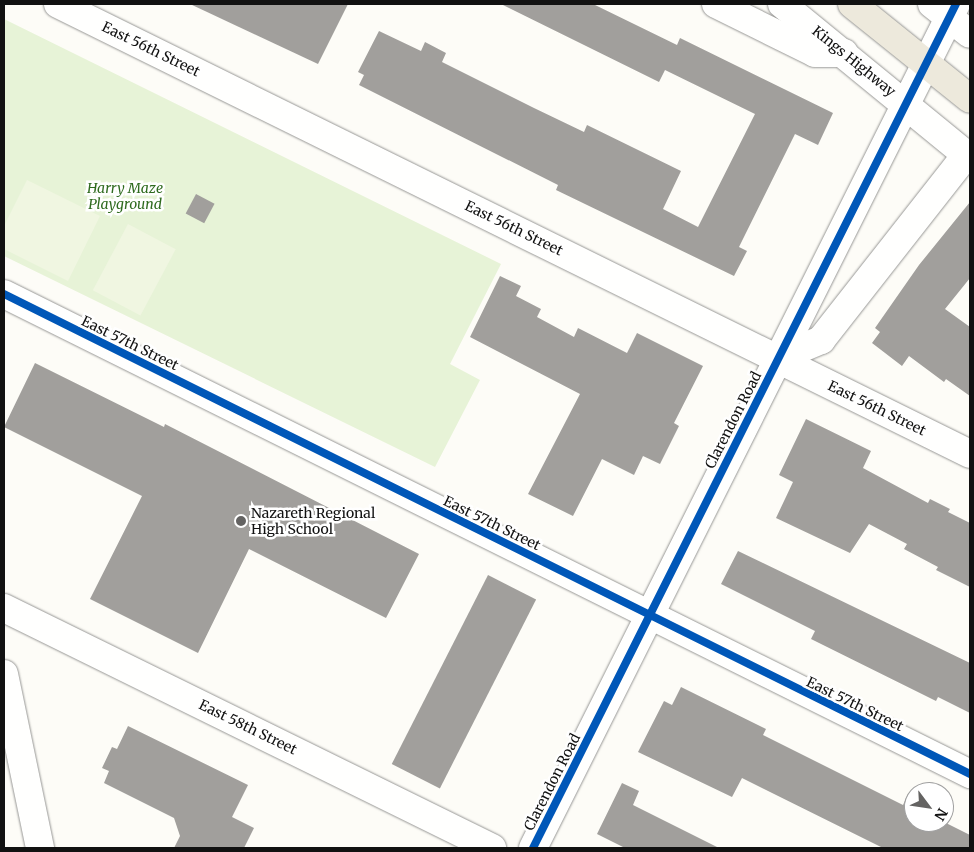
<!DOCTYPE html>
<style>
body{margin:0}
#map{position:relative;width:974px;height:852px;overflow:hidden;background:#fdfcf7;font-family:Merriweather,serif}
div>[style]{position:absolute}
[style*='--x']{left:calc(var(--x)*1px);top:calc(var(--y)*1px);width:calc(var(--w)*1px);rotate:calc(var(--a)*1deg)}
.green>*{inset:0;background:#e7f3d7}
.pitch>*{inset:0;background:#f0f6e1;transform-origin:0 0}
.building>*{inset:0;background:#a19f9c;transform-origin:0 0}
.roads{filter:drop-shadow(0 0 1px #979795) drop-shadow(0 0 1px #979795)}
.minor>*{height:28px;margin:-14px;padding:0 14px;transform-origin:14px;border-radius:14px;background:#fffffe}
.major>*{height:28px;margin:-14px;padding:0 14px;transform-origin:14px;border-radius:14px;background:#ede9dc}
.cycleway>*{height:8px;margin:-4px;padding:0 4px;transform-origin:4px;border-radius:4px;background:#0057b8}
.dots>*{width:14px;height:14px;translate:-50% -50%;box-sizing:border-box;border:2px solid #fff;border-radius:50%}
span{translate:-50% -50%;white-space:nowrap;text-align:center;line-height:1.15;-webkit-text-stroke:5px #fff;paint-order:stroke}
.street-label{font-size:14px;color:#111}
.park-label{font-size:14px;color:#2f6b1f;font-style:italic}
.poi-label{font-size:14px;color:#111}
.left{translate:0 -50%;text-align:left}
.frame{position:absolute;inset:0;border:5px solid #111;pointer-events:none}
.north{position:absolute;left:904px;top:782px;width:50px;height:50px;box-sizing:border-box;background:#fff;border:1px solid #a0a0a0;border-radius:50%;rotate:121deg;font-size:14px;font-weight:700;line-height:20px;text-align:center;color:#111}
.north::after{content:'';display:block;margin:auto;width:18px;height:22px;background:#646362;clip-path:polygon(50% 0,100% 100%,50% 72%,0 100%)}
</style>
<div id="map">
<div class="green">
<i style="clip-path:polygon(4px 19px,501px 264px,450px 364px,480px 380px,435px 467px,4px 256px)"></i>
</div>
<div class="pitch">
<i style="clip-path:polygon(27px 180px,100px 216px,68px 281px,4px 249px,4px 226px)"></i>
<i style="left:128px;top:224px;width:54px;height:75px;rotate:28deg"></i>
</div>
<div class="building">
<i style="clip-path:polygon(190px 4px,348px 4px,318px 64px)"></i>
<i style="clip-path:polygon(501px 4px,593px 4px,677px 45px,680px 38px,833px 113px,818px 145px,795px 134px,739px 247px,747px 251px,734px 276px,556px 190px,558px 185px,359px 85px,364px 75px,358px 72px,379px 31px,421px 51px,425px 42px,446px 53px,442px 62px,534px 108px,584px 132px,587px 125px,681px 171px,663px 209px,698px 227px,755px 114px,665px 70px,659px 82px)"></i>
<i style="left:196px;top:194px;width:21px;height:22px;rotate:28deg"></i>
<i style="clip-path:polygon(970px 202px,970px 278px,945px 309px,970px 327px,970px 396px,946px 379px,944px 382px,909px 356px,902px 366px,872px 343px,880px 332px,875px 328px,919px 265px)"></i>
<i style="clip-path:polygon(500px 276px,521px 286px,516px 296px,541px 309px,537px 317px,574px 337px,578px 328px,627px 353px,637px 333px,703px 366px,674px 423px,679px 426px,660px 464px,643px 456px,634px 475px,602px 459px,573px 516px,528px 494px,580px 394px,470px 337px)"></i>
<i style="clip-path:polygon(35px 363px,164px 427px,165px 424px,419px 554px,386px 618px,249px 549px,198px 653px,90px 599px,142px 496px,4px 427px)"></i>
<i style="clip-path:polygon(806px 419px,871px 451px,863px 468px,928px 503px,930px 499px,950px 509px,948px 512px,970px 523px,970px 587px,936px 570px,938px 567px,904px 549px,907px 544px,869px 524px,850px 553px,776px 518px,793px 482px,779px 475px)"></i>
<i style="clip-path:polygon(738px 551px,970px 663px,970px 713px,938px 697px,936px 701px,811px 639px,815px 631px,721px 584px)"></i>
<i style="left:488px;top:575px;width:54px;height:212px;rotate:27deg"></i>
<i style="clip-path:polygon(681px 687px,766px 729px,763px 735px,903px 805px,908px 794px,914px 797px,914px 822px,944px 822px,944px 812px,950px 815px,946px 823px,970px 835px,970px 848px,883px 848px,742px 778px,732px 797px,638px 752px,664px 701px,672px 705px)"></i>
<i style="clip-path:polygon(128px 726px,248px 785px,232px 817px,254px 828px,244px 848px,174px 848px,180px 836px,174px 818px,104px 783px,109px 771px,102px 768px,112px 747px,117px 749px)"></i>
<i style="clip-path:polygon(622px 783px,639px 791px,633px 805px,719px 848px,625px 848px,597px 834px)"></i>
</div>
<div class="roads">
<div class="minor">
<i style="--x:58;--y:4;--w:1017;--a:26.26"></i>
<i style="--x:716;--y:4;--w:110;--a:26.3"></i>
<i style="--x:815;--y:53;--w:29;--a:0"></i>
<i style="--x:782;--y:4;--w:243;--a:39.3"></i>
<i style="--x:932;--y:4;--w:48;--a:38.3"></i>
<i style="--x:4;--y:294;--w:1079;--a:26.42"></i>
<i style="--x:778;--y:358;--w:47;--a:-22.7"></i>
<i style="--x:821;--y:340;--w:235;--a:-51.9"></i>
<i style="--x:4;--y:608;--w:544;--a:26.19"></i>
<i style="--x:4;--y:674;--w:178;--a:78.3"></i>
<i style="--x:533;--y:848;--w:944;--a:-63.38"></i>
</div>
<div class="major">
<i style="--x:852;--y:4;--w:151;--a:38.8"></i>
</div>
</div>
<div class="cycleway">
<i style="--x:4;--y:294;--w:1079;--a:26.42"></i>
<i style="--x:533;--y:848;--w:944;--a:-63.38"></i>
</div>
<div class="dots">
<i style="left:241px;top:521px;background:#646362"></i>
</div>
<div class="street-label">
<span style="left:151px;top:49px;rotate:26deg">East 56th Street</span>
<span style="left:854px;top:61px;rotate:39deg">Kings Highway</span>
<span style="left:514px;top:228px;rotate:26deg">East 56th Street</span>
<span style="left:130px;top:343px;rotate:26deg">East 57th Street</span>
<span style="left:877px;top:408px;rotate:26deg">East 56th Street</span>
<span style="left:733px;top:420px;rotate:-63deg">Clarendon Road</span>
<span style="left:492px;top:523px;rotate:26deg">East 57th Street</span>
<span style="left:855px;top:704px;rotate:26deg">East 57th Street</span>
<span style="left:248px;top:727px;rotate:26deg">East 58th Street</span>
<span style="left:552px;top:782px;rotate:-63deg">Clarendon Road</span>
</div>
<div class="park-label">
<span style="left:125px;top:196px">Harry Maze<br>Playground</span>
</div>
<div class="poi-label">
<span class="left" style="left:251px;top:521px">Nazareth Regional<br>High School</span>
</div>
<div class="frame"></div>
<div class="north">N</div>
</div>
